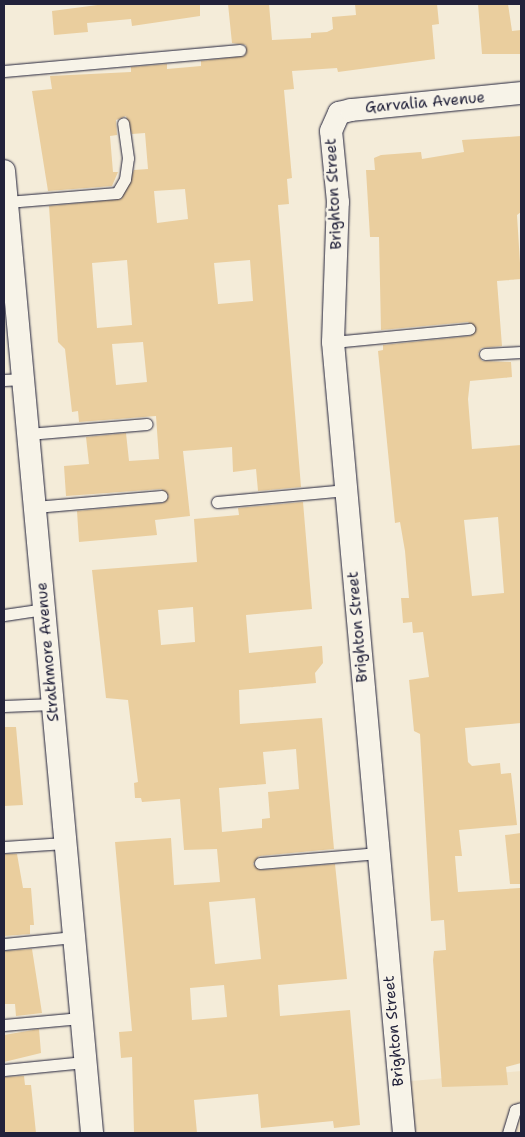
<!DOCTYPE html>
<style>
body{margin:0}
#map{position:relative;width:525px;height:1137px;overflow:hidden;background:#f4ecd9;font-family:"Shantell Sans",sans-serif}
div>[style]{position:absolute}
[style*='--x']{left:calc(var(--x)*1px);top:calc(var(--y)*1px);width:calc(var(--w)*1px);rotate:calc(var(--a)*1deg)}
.built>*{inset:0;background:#f1e3c7}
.building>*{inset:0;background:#eace9e}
.roads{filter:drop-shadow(0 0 1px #22223b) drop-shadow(0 0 1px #22223b)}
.service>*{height:11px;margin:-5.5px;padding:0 5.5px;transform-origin:5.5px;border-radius:5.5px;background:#f7f3e8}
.minor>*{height:22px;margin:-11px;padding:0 11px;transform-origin:11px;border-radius:11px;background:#f7f3e8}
span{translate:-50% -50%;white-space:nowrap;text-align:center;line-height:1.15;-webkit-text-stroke:5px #f7f3e8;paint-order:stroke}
.street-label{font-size:15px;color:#22223b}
.frame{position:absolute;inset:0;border:5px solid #22223b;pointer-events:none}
</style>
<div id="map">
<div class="built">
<i style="clip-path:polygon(521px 1071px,521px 1133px,408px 1133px,401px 1082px)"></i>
</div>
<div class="building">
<i style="clip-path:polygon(105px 4px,200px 4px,200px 16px,132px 26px,131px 19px,87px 23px,88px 32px,54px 35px,52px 11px)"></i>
<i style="clip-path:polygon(evenodd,228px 4px,269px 4px,272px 40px,311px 38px,311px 33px,327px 32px,333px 29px,332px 17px,356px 15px,355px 4px,437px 4px,439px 24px,432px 25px,435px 59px,338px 72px,337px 68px,292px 71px,294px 89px,284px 90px,292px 178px,287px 179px,289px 204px,278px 205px,301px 487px,258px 491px,256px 469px,233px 472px,232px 447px,183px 451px,190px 516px,155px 520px,157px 535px,79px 542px,77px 511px,163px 503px,169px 496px,161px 489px,66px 496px,64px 466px,89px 464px,86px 437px,126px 433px,129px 461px,159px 459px,156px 416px,79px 422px,78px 411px,72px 412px,65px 349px,58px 342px,49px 206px,121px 199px,134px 170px,148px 169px,145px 133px,132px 134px,126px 116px,116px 120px,117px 135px,110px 136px,113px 172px,118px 172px,112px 186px,48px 191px,32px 91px,52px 89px,50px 76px,131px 72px,131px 67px,167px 64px,167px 69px,201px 66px,201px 61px,244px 56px,246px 45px,232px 43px,228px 4px,185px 189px,188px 219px,157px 223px,154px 191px,185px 189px,228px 4px,127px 260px,132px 325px,97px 328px,92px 263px,127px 260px,228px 4px,250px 260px,253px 301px,218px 304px,214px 263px,250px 260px,228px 4px,143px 342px,147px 382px,116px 385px,112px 344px,143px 342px)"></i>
<i style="clip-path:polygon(478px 4px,508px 4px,512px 31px,521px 30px,521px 54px,482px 54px)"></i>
<i style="clip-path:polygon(evenodd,521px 136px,521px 212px,517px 215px,521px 279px,497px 281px,502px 346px,481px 348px,478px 354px,482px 361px,511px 362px,512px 377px,470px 381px,468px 399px,472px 449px,521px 445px,521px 723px,465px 728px,468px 762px,472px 766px,500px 763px,501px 774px,511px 773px,517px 825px,459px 830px,462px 856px,455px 856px,458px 892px,520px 888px,521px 1063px,506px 1067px,508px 1085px,442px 1087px,433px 960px,434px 951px,446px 950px,444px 920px,431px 921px,420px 734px,414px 731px,409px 680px,429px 677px,423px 632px,413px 633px,412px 622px,403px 623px,401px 598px,409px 598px,405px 551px,400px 522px,395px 523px,378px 351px,383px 350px,383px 345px,470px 336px,476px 329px,468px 322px,381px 330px,379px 237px,370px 237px,366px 170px,375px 170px,374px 158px,381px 155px,421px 152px,422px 159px,464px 152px,462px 140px,521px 136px,498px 517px,504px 593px,472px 596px,464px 520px,498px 517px)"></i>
<i style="clip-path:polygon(evenodd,303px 502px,312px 609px,246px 615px,249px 653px,322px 646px,323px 663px,315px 673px,316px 683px,239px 690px,240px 724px,322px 718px,334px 849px,259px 856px,253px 864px,261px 870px,335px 864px,347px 979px,278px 985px,280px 1016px,350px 1010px,360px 1125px,334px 1128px,333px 1121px,261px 1128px,258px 1094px,194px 1100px,197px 1133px,134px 1133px,132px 1057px,121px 1058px,119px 1032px,132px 1031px,115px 842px,171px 838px,174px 885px,220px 882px,217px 849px,184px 850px,180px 799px,142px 802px,141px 798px,135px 798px,134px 783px,138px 782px,128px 700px,106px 698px,92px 570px,197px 562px,194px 519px,239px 515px,238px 508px,303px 502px,193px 607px,195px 642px,161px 645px,158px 610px,193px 607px,303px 502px,296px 749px,299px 789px,268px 792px,270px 818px,262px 819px,262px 828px,222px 832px,219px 788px,266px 784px,263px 752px,296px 749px,303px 502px,255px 898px,261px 959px,215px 964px,209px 902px,255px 898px,303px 502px,224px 985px,227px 1017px,192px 1020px,190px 988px,224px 985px)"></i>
<i style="clip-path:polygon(4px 727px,16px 727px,23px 805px,4px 806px)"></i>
<i style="clip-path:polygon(521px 833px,521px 884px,510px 884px,505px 835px)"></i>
<i style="clip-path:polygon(4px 854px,17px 854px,23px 888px,31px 888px,34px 925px,30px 925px,30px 934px,4px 936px)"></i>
<i style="clip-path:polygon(32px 949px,42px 1013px,16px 1016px,15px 1004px,4px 1004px,4px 951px)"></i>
<i style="clip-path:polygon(39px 1029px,41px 1053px,4px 1062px,4px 1035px)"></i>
<i style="clip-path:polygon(24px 1076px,25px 1085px,31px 1085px,36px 1133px,4px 1133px,4px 1077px)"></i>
</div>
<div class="roads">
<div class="service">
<i style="--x:4;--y:71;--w:237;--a:-5.1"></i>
<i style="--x:7;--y:202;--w:110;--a:-4.7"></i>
<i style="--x:117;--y:193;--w:16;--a:-60"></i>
<i style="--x:125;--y:179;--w:21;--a:-82"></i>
<i style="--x:128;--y:158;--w:35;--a:-98"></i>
<i style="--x:333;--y:342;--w:137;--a:-5.5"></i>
<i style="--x:485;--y:354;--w:36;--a:-3"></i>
<i style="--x:4;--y:380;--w:19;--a:-3"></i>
<i style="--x:28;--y:434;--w:119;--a:-4.8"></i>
<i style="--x:217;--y:502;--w:130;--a:-5.3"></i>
<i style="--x:35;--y:507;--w:127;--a:-5"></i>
<i style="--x:4;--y:615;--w:40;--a:-8.5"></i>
<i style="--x:4;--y:706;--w:49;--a:-2.3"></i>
<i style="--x:4;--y:847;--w:61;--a:-3.8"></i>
<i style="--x:260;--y:863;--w:119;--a:-4.8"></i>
<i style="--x:4;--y:944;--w:70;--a:-5.7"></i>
<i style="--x:4;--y:1025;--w:77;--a:-5.2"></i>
<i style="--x:4;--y:1070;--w:81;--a:-5.6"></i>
<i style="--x:508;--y:1133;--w:24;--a:-73"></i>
<i style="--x:515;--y:1110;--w:6;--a:-18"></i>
</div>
<div class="minor">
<i style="--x:4;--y:171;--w:966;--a:84.77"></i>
<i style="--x:404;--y:1133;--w:794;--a:-95.13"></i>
<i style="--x:333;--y:342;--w:140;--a:-88"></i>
<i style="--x:338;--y:202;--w:71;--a:-95.6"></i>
<i style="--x:331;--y:131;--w:20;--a:-66"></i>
<i style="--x:339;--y:113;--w:12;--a:-14"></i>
<i style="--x:351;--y:110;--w:171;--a:-5.7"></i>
</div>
</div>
<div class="street-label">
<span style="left:425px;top:103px;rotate:-5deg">Garvalia Avenue</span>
<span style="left:334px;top:194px;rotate:-93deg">Brighton Street</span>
<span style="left:358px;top:627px;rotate:-95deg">Brighton Street</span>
<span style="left:48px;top:652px;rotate:-95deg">Strathmore Avenue</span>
<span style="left:394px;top:1031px;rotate:-95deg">Brighton Street</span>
</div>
<div class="frame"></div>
</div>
